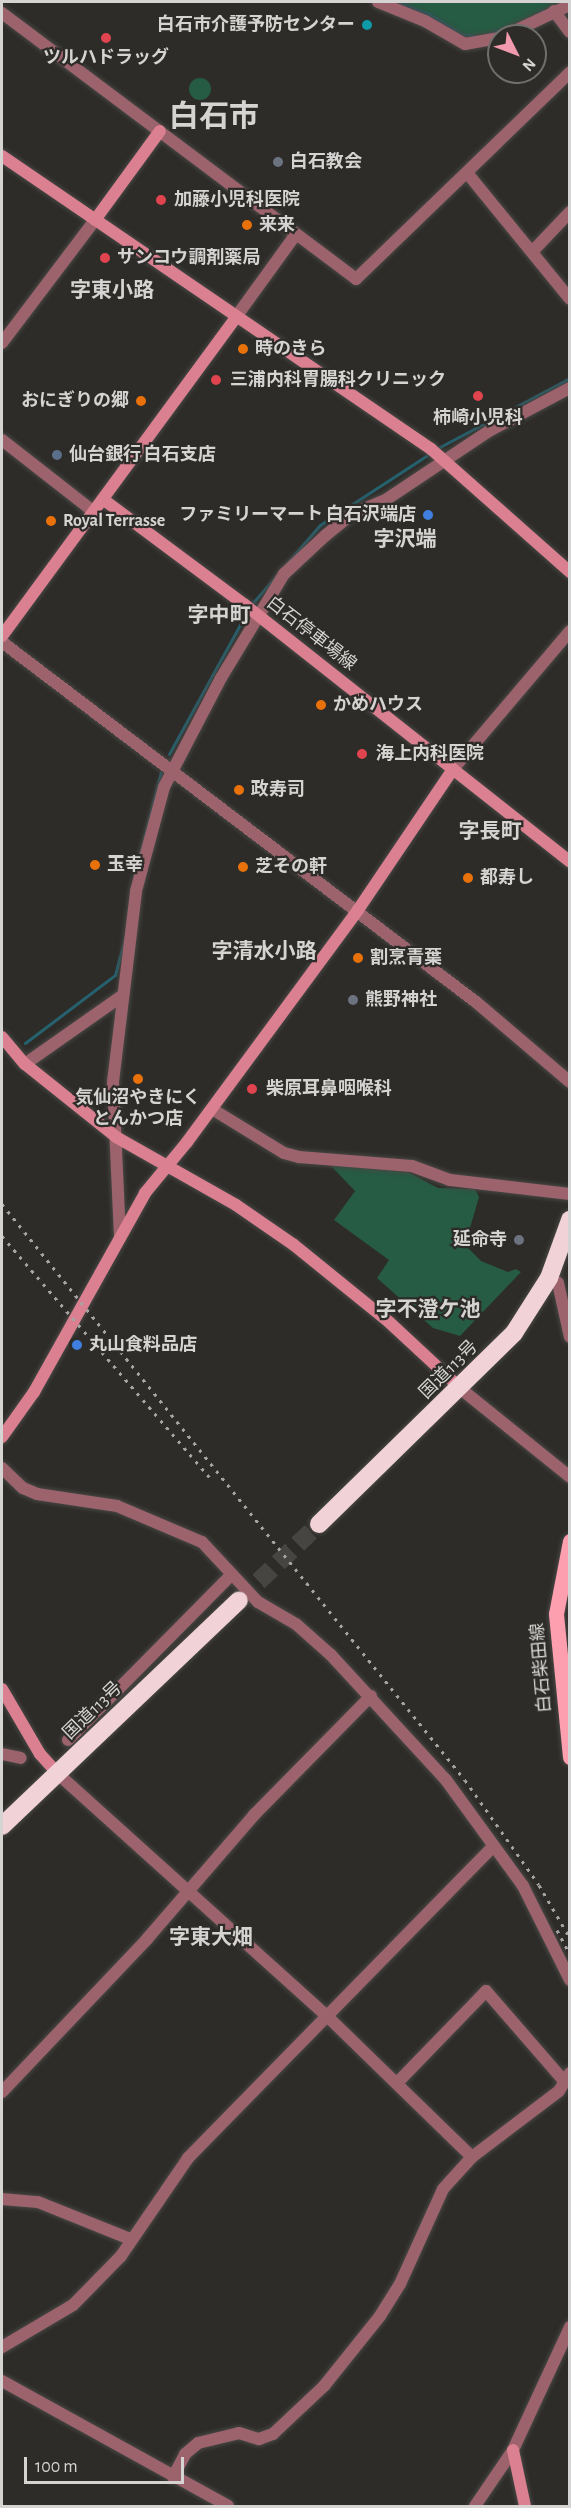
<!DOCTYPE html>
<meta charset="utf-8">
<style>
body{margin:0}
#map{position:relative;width:571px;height:2508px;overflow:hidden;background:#2d2c29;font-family:"Alegreya Sans","Noto Sans JP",sans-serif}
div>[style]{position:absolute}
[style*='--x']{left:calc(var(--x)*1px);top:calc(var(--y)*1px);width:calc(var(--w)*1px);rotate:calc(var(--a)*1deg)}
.green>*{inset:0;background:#265b44}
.round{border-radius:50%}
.stream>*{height:3px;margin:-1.5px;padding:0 1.5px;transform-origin:1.5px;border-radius:1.5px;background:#26616e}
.highway-tunnel>*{height:18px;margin-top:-9px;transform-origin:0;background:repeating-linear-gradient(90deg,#464542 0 18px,transparent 0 27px)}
.roads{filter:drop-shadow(0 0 2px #484744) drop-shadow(0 0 2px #484744)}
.street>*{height:12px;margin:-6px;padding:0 6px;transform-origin:6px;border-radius:6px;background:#9c636c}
.secondary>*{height:12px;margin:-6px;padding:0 6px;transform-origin:6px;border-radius:6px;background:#db8090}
.primary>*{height:15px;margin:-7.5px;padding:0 7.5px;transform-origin:7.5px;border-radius:7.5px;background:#fe9fb0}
.highway>*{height:18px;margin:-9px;padding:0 9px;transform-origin:9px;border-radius:9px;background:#f1d3d7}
.rail>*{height:3px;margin-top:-1.5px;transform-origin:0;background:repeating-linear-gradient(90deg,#a6a5a3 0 3px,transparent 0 9px)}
.dots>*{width:16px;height:16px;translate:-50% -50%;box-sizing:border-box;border:3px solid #2d2c29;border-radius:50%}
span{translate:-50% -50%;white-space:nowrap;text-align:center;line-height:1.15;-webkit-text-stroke:4.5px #2d2c29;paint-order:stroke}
.poi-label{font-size:18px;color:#d5d4d2;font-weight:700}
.right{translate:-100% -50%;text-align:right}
.left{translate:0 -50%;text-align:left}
.street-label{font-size:18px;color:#d5d4d2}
.quarter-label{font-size:21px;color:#d5d4d2;font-weight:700}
.town-label{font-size:30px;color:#d5d4d2;font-weight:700}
.frame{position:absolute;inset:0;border:3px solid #d5d4d2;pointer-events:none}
.north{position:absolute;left:487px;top:24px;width:60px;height:60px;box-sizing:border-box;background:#2d2c29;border:2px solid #706f6d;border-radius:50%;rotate:132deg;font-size:16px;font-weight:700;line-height:24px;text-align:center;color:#d5d4d2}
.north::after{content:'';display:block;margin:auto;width:21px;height:27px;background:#f29aad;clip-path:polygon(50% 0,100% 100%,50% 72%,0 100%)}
.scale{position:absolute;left:24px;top:2457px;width:160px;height:27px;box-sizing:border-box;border:3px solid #d5d4d2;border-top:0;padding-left:8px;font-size:18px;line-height:21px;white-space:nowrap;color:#d5d4d2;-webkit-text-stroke:4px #2d2c29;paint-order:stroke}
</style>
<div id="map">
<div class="green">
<i style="clip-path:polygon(378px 2px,569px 2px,471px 43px)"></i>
<i class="round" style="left:189px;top:78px;width:22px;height:22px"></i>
<i style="clip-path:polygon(336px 1161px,408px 1172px,438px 1188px,475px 1189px,479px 1197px,465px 1245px,481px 1261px,508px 1272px,516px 1269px,521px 1272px,460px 1336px,433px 1328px,377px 1278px,389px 1260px,334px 1220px,355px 1191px,332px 1167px)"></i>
</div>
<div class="stream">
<i style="--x:396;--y:2;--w:35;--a:20"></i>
<i style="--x:429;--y:14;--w:39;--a:32"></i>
<i style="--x:462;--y:35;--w:14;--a:4"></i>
<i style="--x:535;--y:16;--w:9;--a:-41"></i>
<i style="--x:488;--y:34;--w:21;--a:-17"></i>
<i style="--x:436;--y:449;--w:152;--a:-27.9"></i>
<i style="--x:250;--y:606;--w:107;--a:-49.2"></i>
<i style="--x:320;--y:525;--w:132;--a:-33"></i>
<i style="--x:169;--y:754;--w:162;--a:-61.2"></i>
<i style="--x:134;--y:877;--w:108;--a:-75.6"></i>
<i style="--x:25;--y:1043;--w:113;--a:-37.1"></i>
<i style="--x:115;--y:975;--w:39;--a:-75"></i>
</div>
<div class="highway-tunnel">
<i style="--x:239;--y:1600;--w:110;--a:-43.5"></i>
</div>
<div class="roads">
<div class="street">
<i style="--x:378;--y:2;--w:51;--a:22"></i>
<i style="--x:425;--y:21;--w:46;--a:29.9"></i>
<i style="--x:465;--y:44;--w:35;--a:-10"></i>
<i style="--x:554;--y:11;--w:26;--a:53"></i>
<i style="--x:2;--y:13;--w:443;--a:36.9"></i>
<i style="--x:356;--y:279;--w:298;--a:-44"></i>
<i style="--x:504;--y:36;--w:73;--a:-25.2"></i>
<i style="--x:468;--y:174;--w:161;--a:50.8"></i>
<i style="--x:532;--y:252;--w:55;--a:-46.5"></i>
<i style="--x:236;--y:317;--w:102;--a:-54.1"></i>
<i style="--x:2;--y:343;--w:154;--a:-52.9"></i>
<i style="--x:2;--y:440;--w:117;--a:38"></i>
<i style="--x:2;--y:642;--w:595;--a:37.22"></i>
<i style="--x:476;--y:1002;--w:123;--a:40.4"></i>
<i style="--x:453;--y:769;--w:181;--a:-49.7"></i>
<i style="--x:25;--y:1064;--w:120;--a:-35.1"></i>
<i style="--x:212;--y:1109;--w:84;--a:31.4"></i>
<i style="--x:284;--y:1153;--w:16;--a:15"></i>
<i style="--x:299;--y:1157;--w:113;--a:4.6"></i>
<i style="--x:412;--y:1166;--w:40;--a:20.2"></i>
<i style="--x:450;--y:1180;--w:121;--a:6.7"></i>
<i style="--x:120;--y:1237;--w:155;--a:-92.6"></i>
<i style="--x:113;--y:1082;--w:192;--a:-83.1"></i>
<i style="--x:136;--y:891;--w:108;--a:-74.9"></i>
<i style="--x:164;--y:787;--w:123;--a:-62.4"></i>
<i style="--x:221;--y:678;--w:122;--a:-58.8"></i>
<i style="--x:284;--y:574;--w:57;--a:-42.9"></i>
<i style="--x:326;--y:535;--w:33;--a:-39"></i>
<i style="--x:352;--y:514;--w:38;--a:-23"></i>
<i style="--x:387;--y:499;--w:123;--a:-33.7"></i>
<i style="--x:489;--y:431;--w:92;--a:-28"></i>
<i style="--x:549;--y:1278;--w:10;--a:29"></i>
<i style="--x:558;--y:1283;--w:55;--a:77.5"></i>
<i style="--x:461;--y:1389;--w:140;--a:38.9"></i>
<i style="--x:2;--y:1468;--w:29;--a:44"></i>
<i style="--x:23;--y:1488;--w:15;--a:23"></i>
<i style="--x:37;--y:1494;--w:81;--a:8.5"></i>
<i style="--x:117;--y:1506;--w:92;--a:23"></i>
<i style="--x:202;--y:1542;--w:82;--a:47"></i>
<i style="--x:258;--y:1602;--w:44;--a:30.1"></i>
<i style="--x:296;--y:1624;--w:47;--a:41.5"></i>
<i style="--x:331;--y:1655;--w:170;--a:47.4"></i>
<i style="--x:446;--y:1780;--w:131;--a:54"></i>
<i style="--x:523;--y:1886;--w:105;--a:63.4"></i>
<i style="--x:68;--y:1740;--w:232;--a:-45.3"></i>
<i style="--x:2;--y:1754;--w:19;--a:12"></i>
<i style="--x:57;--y:1773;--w:365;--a:42"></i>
<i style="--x:328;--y:2017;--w:201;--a:44.2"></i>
<i style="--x:397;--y:2083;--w:128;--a:-45.9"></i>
<i style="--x:486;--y:1991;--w:119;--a:49.1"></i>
<i style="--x:2;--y:2092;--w:211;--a:-46.5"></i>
<i style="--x:147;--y:1939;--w:164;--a:-49.2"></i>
<i style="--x:254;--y:1815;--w:167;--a:-45.5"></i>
<i style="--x:2;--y:2199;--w:36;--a:5"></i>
<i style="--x:38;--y:2202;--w:99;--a:21.9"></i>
<i style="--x:2;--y:2347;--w:82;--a:-30.6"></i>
<i style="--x:73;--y:2305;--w:69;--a:-45.6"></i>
<i style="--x:121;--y:2256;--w:119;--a:-55.6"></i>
<i style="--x:188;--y:2158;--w:436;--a:-45.6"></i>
<i style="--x:2;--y:2381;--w:258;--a:28.9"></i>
<i style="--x:173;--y:2477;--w:26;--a:-62"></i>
<i style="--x:185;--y:2454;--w:17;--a:-40"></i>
<i style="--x:198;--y:2443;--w:42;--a:-13.7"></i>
<i style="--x:239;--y:2433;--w:21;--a:17"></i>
<i style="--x:259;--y:2439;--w:15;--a:-20"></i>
<i style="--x:273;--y:2434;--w:70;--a:-43.3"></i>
<i style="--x:324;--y:2386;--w:90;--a:-51.3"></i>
<i style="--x:380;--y:2316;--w:38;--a:-58"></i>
<i style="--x:400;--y:2284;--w:104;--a:-65.6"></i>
<i style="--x:443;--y:2189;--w:43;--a:-47.8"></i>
<i style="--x:472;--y:2157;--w:109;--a:-37.2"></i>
<i style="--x:559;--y:2091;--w:21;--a:-59"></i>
<i style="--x:475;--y:2506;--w:68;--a:-55.8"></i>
<i style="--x:513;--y:2450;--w:136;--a:-65.1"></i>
</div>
<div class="secondary">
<i style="--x:2;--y:156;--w:520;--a:34.33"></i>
<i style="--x:431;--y:449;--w:186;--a:41.5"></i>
<i style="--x:95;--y:220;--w:110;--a:-53.9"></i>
<i style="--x:104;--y:500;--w:176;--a:36.7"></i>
<i style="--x:245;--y:605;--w:414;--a:38.3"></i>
<i style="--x:2;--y:636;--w:396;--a:-53.7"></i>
<i style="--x:2;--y:1037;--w:35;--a:50"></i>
<i style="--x:25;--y:1064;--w:117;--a:38.7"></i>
<i style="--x:116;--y:1137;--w:138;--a:29.5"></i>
<i style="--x:236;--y:1205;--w:70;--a:34.6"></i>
<i style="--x:294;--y:1245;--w:122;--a:39"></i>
<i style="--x:389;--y:1322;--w:98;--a:42.9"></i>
<i style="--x:2;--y:1437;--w:55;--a:-54.6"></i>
<i style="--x:34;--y:1392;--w:228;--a:-60.8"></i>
<i style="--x:145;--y:1193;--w:66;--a:-50.5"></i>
<i style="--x:187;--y:1142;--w:288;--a:-53.6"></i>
<i style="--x:358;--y:910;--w:170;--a:-56"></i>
<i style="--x:2;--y:1689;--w:75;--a:59.7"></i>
<i style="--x:40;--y:1754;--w:25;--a:48"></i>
<i style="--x:513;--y:2450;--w:57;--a:77.9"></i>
</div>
<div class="primary">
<i style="--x:570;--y:1541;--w:74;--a:100.9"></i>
<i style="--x:556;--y:1614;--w:144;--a:84.4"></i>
</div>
<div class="highway">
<i style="--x:319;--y:1524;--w:273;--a:-44.4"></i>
<i style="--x:514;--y:1333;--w:65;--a:-57.5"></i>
<i style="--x:549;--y:1278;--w:62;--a:-70.1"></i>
<i style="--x:2;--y:1826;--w:327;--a:-43.6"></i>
</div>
</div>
<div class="rail">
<i style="--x:2;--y:1204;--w:739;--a:51.21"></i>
<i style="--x:465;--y:1780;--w:128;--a:54.8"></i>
<i style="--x:539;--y:1885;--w:61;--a:59.7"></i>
<i style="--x:2;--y:1236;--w:322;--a:49.3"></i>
<i style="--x:557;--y:1930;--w:27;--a:62"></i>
</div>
<div class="dots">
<i style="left:367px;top:25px;background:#0f9aa8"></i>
<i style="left:106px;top:38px;background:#e0444e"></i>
<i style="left:278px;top:162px;background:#6b7280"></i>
<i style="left:161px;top:200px;background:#e0444e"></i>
<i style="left:247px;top:225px;background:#e8710a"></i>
<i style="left:105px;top:258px;background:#e0444e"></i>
<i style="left:243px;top:349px;background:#e8710a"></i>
<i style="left:216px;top:380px;background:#e0444e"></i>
<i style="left:478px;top:396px;background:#e0444e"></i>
<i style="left:141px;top:401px;background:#e8710a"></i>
<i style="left:57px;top:455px;background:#5c6f8a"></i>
<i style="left:428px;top:515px;background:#3f7fe0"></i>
<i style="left:51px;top:521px;background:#e8710a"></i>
<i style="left:321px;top:705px;background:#e8710a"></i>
<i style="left:362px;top:754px;background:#e0444e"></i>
<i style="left:239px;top:790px;background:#e8710a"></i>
<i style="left:95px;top:865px;background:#e8710a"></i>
<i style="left:243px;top:867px;background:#e8710a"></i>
<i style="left:468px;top:878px;background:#e8710a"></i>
<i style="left:358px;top:958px;background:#e8710a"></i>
<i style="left:353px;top:1000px;background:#6b7280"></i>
<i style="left:138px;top:1079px;background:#e8710a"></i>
<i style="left:252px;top:1089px;background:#e0444e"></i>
<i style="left:519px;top:1240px;background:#6b7280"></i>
<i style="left:77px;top:1345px;background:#3f7fe0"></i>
</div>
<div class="poi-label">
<span class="right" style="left:355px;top:25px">白石市介護予防センター</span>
<span style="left:106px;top:58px">ツルハドラッグ</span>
<span class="left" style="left:290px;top:162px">白石教会</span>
<span class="left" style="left:174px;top:200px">加藤小児科医院</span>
<span class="left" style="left:259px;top:225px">来来</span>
<span class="left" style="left:117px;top:258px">サンコウ調剤薬局</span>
<span class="left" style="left:255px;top:349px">時のきら</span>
<span class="left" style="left:230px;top:380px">三浦内科胃腸科クリニック</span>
<span class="right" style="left:129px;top:401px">おにぎりの郷</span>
<span style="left:478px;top:418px">柿崎小児科</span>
<span class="left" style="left:69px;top:455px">仙台銀行 白石支店</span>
<span class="right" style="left:416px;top:515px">ファミリーマート 白石沢端店</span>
<span class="left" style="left:63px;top:521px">Royal Terrasse</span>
<span class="left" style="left:333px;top:705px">かめハウス</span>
<span class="left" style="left:376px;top:754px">海上内科医院</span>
<span class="left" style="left:251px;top:790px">政寿司</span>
<span class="left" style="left:107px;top:865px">玉幸</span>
<span class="left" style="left:255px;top:867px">芝その軒</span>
<span class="left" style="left:480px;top:878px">都寿し</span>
<span class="left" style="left:370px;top:958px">割烹青葉</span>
<span class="left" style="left:365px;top:1000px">熊野神社</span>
<span class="left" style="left:266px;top:1089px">柴原耳鼻咽喉科</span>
<span style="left:138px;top:1109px">気仙沼やきにく<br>とんかつ店</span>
<span class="right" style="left:507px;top:1240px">延命寺</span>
<span class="left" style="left:89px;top:1345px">丸山食料品店</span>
</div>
<div class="street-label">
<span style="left:311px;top:634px;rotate:38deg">白石停車場線</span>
<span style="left:449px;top:1370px;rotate:-45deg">国道113号</span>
<span style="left:542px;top:1668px;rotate:-95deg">白石柴田線</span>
<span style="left:93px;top:1711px;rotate:-44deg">国道113号</span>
</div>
<div class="quarter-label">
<span style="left:112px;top:291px">字東小路</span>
<span style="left:405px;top:540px">字沢端</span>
<span style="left:219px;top:616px">字中町</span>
<span style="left:490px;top:832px">字長町</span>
<span style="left:264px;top:952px">字清水小路</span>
<span style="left:428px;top:1310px">字不澄ケ池</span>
<span style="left:211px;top:1938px">字東大畑</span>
</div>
<div class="town-label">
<span style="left:214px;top:117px">白石市</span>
</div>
<div class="frame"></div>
<div class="north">N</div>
<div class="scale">100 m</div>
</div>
